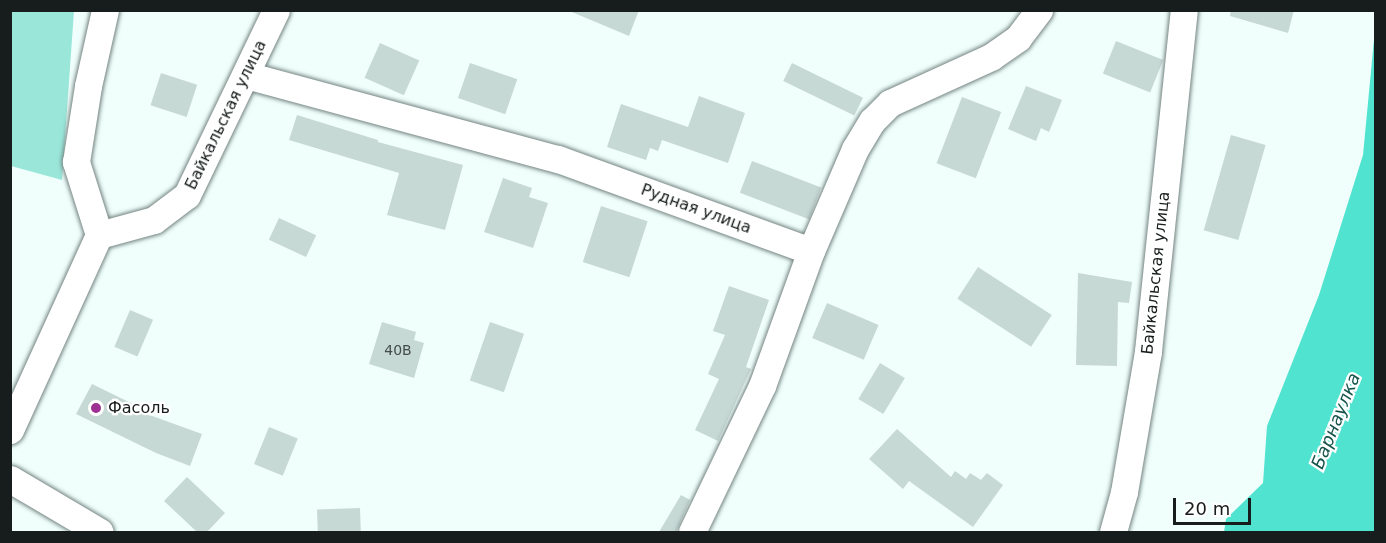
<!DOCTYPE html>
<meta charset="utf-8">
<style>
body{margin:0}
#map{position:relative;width:1386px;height:543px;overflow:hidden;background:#f0fffc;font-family:"DejaVu Sans",sans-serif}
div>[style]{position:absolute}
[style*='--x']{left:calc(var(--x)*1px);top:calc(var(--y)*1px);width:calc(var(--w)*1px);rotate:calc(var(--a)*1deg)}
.green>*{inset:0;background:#9ae7da}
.water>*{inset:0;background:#50e3cf}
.building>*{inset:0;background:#c7d9d5;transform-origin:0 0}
.roads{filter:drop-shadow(0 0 2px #748481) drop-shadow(0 0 2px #748481)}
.minor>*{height:27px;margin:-13.5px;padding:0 13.5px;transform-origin:13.5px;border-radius:13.5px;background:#fff}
.dots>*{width:16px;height:16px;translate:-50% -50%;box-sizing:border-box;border:3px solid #fff;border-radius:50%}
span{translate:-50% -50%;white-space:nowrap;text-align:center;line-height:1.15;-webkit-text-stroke:4.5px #fff;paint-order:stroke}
.number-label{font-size:14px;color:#434c4a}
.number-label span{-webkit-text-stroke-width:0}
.street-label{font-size:16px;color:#171d1c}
.poi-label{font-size:16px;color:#171d1c}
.left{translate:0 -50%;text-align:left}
.water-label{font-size:18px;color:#15534b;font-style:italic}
.frame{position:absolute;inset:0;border:12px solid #171d1c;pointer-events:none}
.scale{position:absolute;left:1173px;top:498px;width:78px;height:27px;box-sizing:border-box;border:3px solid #171d1c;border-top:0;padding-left:8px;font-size:18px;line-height:21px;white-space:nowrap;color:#171d1c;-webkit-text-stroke:4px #fff;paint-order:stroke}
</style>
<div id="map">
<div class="green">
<i style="clip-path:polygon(10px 11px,74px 11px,62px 180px,11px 166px)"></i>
</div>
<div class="water">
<i style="clip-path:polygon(1375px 29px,1375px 528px,1374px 532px,1224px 532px,1226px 519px,1263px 483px,1267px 426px,1319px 295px,1363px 155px)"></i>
</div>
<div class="building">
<i style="clip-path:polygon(567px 10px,639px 10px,629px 36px)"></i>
<i style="clip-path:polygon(1231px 10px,1294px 10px,1288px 33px,1230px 16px)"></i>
<i style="left:1116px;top:41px;width:51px;height:35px;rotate:22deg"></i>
<i style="left:380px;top:43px;width:43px;height:38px;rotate:24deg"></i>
<i style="left:470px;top:63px;width:50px;height:37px;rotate:19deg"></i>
<i style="left:792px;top:63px;width:79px;height:20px;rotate:26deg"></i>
<i style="left:161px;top:73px;width:38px;height:34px;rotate:18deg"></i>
<i style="clip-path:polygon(1026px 86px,1062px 100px,1049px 132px,1041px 128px,1036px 141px,1008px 129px)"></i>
<i style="clip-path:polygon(699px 96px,745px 113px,728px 163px,662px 140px,658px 151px,650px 148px,646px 160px,607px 147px,621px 104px,688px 127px)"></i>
<i style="left:962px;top:97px;width:42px;height:71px;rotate:21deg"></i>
<i style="clip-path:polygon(297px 115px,378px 140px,378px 142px,463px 165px,445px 230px,387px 215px,399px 173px,289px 140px)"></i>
<i style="left:1231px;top:135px;width:36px;height:99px;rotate:16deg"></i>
<i style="left:752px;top:161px;width:74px;height:34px;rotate:21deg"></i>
<i style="clip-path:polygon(503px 178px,532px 188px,529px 197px,548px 203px,533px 248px,484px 232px)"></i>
<i style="left:601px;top:206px;width:49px;height:59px;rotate:18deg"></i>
<i style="left:279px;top:218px;width:41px;height:24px;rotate:25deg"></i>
<i style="left:978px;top:267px;width:88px;height:38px;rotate:33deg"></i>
<i style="clip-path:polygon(1078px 273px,1132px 282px,1129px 303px,1118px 302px,1117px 366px,1076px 365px)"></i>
<i style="clip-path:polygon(729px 286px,769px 300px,746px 367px,751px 369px,718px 441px,695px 430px,719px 379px,708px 374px,725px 335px,713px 331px)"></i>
<i style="left:827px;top:303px;width:56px;height:38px;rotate:23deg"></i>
<i style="left:130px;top:310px;width:25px;height:40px;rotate:23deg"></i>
<i style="clip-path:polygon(382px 322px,416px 332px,414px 340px,424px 343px,414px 378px,369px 364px)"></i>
<i style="left:490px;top:322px;width:36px;height:62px;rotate:19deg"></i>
<i style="left:880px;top:363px;width:29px;height:42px;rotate:31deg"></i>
<i style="clip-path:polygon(92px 384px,135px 405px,133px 409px,202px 434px,190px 466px,156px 453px,76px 414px)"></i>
<i style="left:269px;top:427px;width:31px;height:40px;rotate:22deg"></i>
<i style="clip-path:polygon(897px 429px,951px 477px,955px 471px,966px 479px,970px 473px,981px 480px,987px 473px,1003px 485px,973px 527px,909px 481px,903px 489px,869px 459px)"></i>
<i style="clip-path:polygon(187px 477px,225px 513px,207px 532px,197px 532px,164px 501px)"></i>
<i style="clip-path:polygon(681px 495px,690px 500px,676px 532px,659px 532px)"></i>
<i style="left:360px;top:508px;width:24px;height:43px;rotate:88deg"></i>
</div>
<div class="roads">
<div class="minor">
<i style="--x:246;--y:75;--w:323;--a:15.1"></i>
<i style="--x:558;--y:159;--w:269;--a:20"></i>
<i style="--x:99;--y:235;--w:57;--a:-15.3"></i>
<i style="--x:154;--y:220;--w:41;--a:-37.1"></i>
<i style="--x:187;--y:195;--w:205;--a:-64.3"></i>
<i style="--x:10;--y:430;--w:214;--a:-65.5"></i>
<i style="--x:99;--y:235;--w:77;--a:-107.5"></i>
<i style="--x:76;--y:162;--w:77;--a:-81"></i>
<i style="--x:88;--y:86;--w:78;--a:-77.4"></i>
<i style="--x:10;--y:479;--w:104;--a:30.5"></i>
<i style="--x:692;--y:532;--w:162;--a:-64.4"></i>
<i style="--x:762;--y:386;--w:144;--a:-70.1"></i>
<i style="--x:811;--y:251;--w:111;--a:-66.7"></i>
<i style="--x:855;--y:149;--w:33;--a:-59"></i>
<i style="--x:872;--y:121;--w:25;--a:-45"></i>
<i style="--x:890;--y:103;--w:111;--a:-24.5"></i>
<i style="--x:991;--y:57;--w:33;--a:-35"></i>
<i style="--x:1018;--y:38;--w:35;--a:-53"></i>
<i style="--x:1113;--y:532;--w:41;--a:-74.6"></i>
<i style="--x:1124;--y:492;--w:143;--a:-80.3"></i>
<i style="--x:1148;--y:351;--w:343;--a:-84"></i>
</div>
</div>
<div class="dots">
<i style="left:96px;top:408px;background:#9d3090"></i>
</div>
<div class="number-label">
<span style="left:398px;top:350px">40В</span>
</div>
<div class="street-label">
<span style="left:226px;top:115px;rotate:-64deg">Байкальская улица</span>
<span style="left:696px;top:209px;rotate:20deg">Рудная улица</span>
<span style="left:1156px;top:273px;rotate:-84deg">Байкальская улица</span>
</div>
<div class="poi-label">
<span class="left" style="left:108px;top:408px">Фасоль</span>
</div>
<div class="water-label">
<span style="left:1336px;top:421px;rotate:-68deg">Барнаулка</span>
</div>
<div class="frame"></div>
<div class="scale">20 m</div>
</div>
